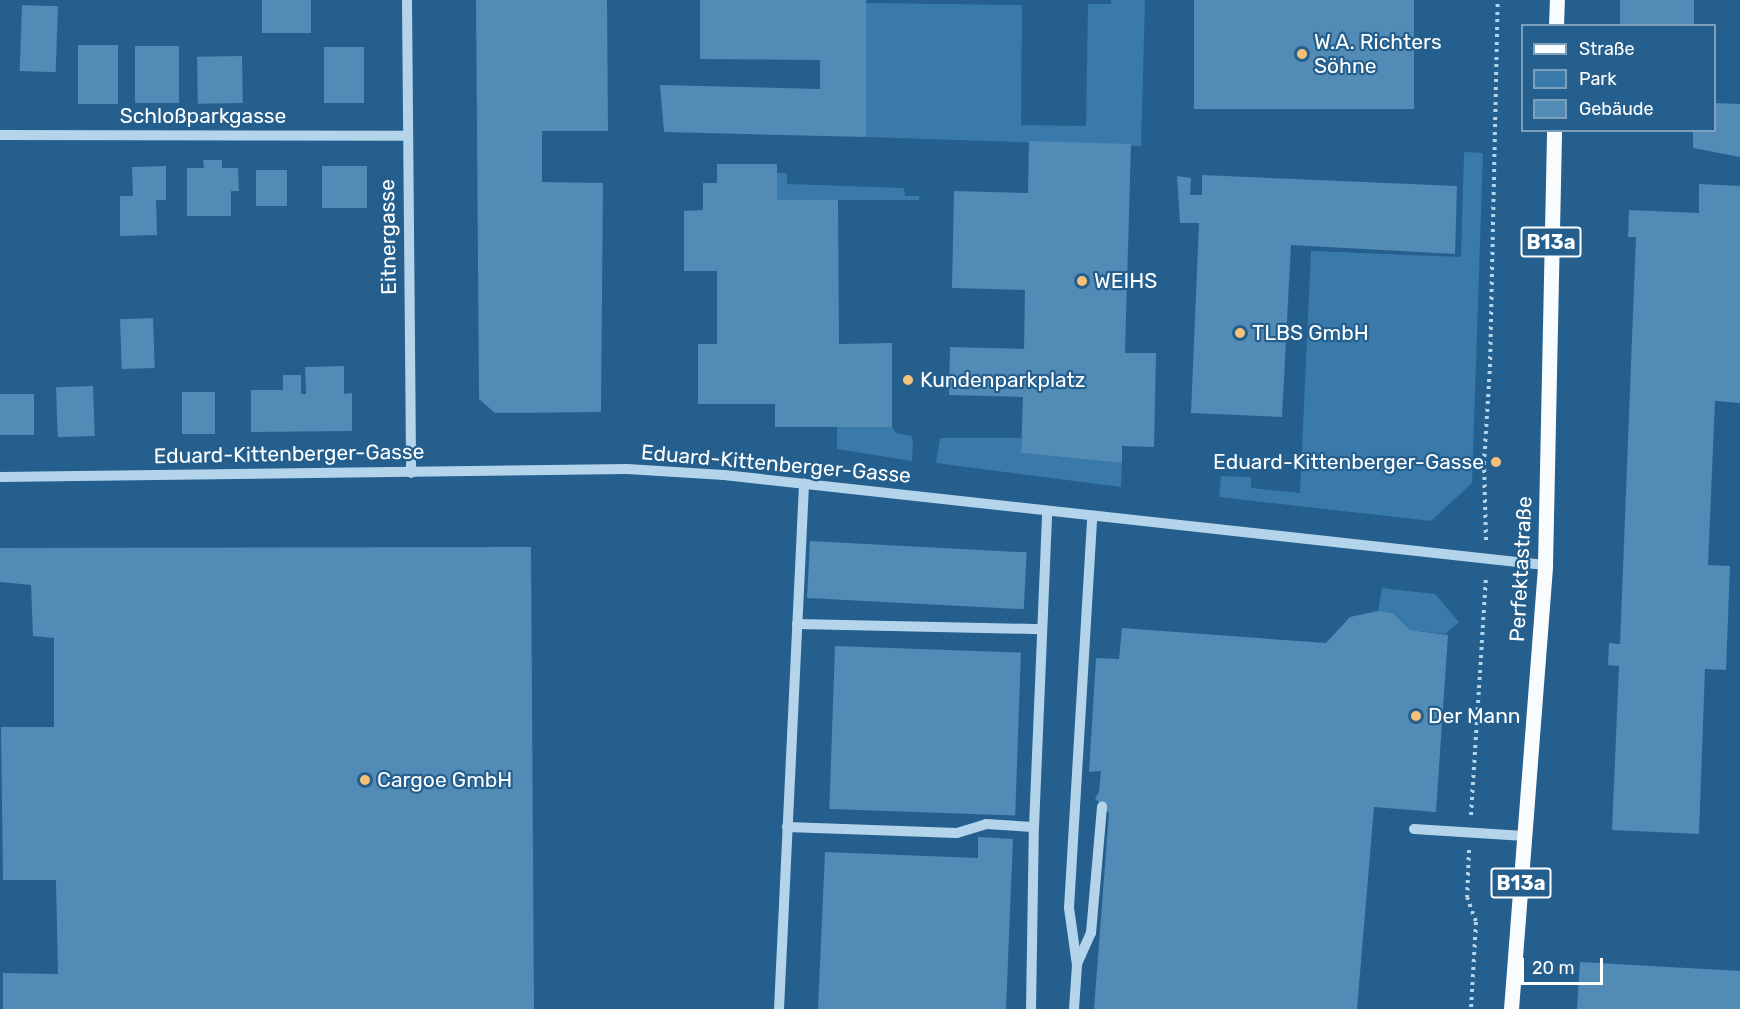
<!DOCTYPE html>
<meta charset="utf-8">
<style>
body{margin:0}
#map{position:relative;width:1740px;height:1009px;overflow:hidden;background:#245f8e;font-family:Rubik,sans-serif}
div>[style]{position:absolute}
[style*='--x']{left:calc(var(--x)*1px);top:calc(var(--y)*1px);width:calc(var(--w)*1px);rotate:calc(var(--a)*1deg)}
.green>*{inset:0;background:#397aab}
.building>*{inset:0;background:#518bb6;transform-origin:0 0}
.path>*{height:4px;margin-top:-2px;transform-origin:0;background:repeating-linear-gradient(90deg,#b4d4eb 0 3px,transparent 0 7.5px)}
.minor>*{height:10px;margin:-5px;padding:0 5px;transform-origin:5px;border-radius:5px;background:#b4d4eb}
.major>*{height:15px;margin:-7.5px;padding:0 7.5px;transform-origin:7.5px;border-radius:7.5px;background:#f9fcff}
.dots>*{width:16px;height:16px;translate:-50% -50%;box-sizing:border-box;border:3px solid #245f8e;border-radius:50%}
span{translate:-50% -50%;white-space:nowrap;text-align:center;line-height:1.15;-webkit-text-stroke:4.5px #245f8e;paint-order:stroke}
.shield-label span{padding:2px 4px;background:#245f8e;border:2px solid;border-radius:4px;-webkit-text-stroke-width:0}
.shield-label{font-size:20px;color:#fff;font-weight:700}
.poi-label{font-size:21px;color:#fff}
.left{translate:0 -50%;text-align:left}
.right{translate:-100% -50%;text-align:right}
.street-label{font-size:21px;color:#fff}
.legend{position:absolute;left:1521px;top:24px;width:195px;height:108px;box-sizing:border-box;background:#245f8e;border:2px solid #7c9fbb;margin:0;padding:8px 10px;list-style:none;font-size:18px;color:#fff}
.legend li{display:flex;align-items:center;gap:12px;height:30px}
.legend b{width:30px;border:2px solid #7c9fbb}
.scale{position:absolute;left:1521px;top:958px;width:82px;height:27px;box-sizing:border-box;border:3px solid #fff;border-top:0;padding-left:8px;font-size:18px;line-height:21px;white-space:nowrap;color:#fff;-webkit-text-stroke:4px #245f8e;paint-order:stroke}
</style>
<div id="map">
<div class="green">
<i style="clip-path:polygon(1111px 0,1145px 0,1141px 146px,866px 137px,866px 3px,1022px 5px,1021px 125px,1086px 126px,1088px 4px,1111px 4px)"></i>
<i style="clip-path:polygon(1464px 152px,1483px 153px,1472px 483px,1431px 521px,1219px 497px,1221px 476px,1251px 477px,1251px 488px,1300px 493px,1311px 251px,1461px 257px)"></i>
<i style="clip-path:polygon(777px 173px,787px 173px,787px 184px,904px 188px,905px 196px,919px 196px,919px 200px,777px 200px)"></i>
<i style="clip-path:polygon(837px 427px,892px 427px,896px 433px,911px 436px,913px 440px,912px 461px,837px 449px)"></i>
<i style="clip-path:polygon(940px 438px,1021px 438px,1021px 453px,1122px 463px,1121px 487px,936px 463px)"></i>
<i style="clip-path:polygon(1382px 588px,1435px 594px,1459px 622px,1445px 634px,1410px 630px,1393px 613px,1378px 611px)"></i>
</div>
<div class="building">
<i style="left:262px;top:0;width:49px;height:33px"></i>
<i style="clip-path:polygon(476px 0,607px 0,608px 131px,542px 131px,542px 182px,603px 183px,601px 412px,495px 413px,479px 399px)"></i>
<i style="clip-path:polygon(700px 0,866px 0,866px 137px,664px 132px,660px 85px,820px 89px,820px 60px,700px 59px)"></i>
<i style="left:1194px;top:0;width:220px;height:109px"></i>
<i style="left:1620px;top:0;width:74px;height:26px"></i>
<i style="left:22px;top:5px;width:36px;height:66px;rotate:2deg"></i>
<i style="left:78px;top:45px;width:40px;height:59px"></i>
<i style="left:135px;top:46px;width:44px;height:57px"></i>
<i style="left:324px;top:47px;width:40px;height:56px"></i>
<i style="left:242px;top:56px;width:47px;height:45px;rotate:89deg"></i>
<i style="clip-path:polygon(1714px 103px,1740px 104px,1740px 157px,1693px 148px,1693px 130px,1714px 130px)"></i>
<i style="clip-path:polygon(1029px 141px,1131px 144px,1125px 353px,1156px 353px,1154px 447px,1122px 446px,1122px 463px,1021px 453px,1023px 397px,949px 395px,950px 347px,1024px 349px,1025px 290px,952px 288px,954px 191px,1028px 193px)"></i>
<i style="clip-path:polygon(203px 160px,222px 160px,222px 168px,238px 168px,239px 191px,231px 191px,231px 216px,187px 216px,187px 168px,204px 168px)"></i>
<i style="clip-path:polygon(717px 164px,777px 164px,777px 200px,838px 200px,839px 344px,892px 343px,892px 427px,775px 427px,775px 404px,698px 404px,698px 344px,717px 344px,717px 271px,684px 271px,684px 211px,703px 210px,703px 183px,717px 183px)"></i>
<i style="clip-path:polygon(166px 166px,166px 200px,156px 200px,157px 235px,120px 236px,120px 196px,133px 196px,132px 167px)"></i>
<i style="left:322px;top:166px;width:45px;height:42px"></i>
<i style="left:256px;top:170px;width:31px;height:36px"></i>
<i style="clip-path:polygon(1202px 175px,1457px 186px,1455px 254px,1291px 245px,1282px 417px,1191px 413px,1199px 223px,1180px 223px,1177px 176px,1191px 178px,1190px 195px,1202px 195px)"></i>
<i style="clip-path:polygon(1699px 184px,1740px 186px,1740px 403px,1715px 401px,1708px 565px,1730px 566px,1726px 670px,1705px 669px,1699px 834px,1612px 830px,1619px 666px,1608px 665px,1609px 643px,1620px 644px,1636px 237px,1628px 237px,1629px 210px,1699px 213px)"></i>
<i style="left:153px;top:318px;width:50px;height:33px;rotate:88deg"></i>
<i style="clip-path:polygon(344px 366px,344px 394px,352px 393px,352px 431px,251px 432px,251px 390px,283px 390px,283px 375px,301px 375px,301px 394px,306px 394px,305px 367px)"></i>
<i style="left:93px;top:386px;width:50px;height:37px;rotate:88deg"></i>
<i style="left:182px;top:392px;width:33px;height:42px"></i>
<i style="left:0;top:394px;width:34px;height:41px"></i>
<i style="left:810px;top:541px;width:217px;height:57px;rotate:3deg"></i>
<i style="clip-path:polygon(531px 547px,534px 1009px,3px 1009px,3px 973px,58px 974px,56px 880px,3px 880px,1px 727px,54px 727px,54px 638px,33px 636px,31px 585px,0 582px,0 548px)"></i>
<i style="clip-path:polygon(1378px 611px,1393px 613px,1410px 630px,1448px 635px,1436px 812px,1374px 807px,1357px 1009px,1094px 1009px,1109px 813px,1095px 798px,1099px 792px,1101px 771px,1089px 772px,1096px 658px,1119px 659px,1122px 628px,1326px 643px,1350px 617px)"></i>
<i style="left:835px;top:646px;width:186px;height:163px;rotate:2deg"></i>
<i style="clip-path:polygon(978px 837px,1013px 839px,1006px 1009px,818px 1009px,825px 852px,978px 858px)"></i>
<i style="clip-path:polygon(1580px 962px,1740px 971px,1740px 1009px,1577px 1009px)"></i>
</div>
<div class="path">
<i style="--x:1486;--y:540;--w:76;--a:-91.5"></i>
<i style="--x:1484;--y:464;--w:97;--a:-86.5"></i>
<i style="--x:1490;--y:367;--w:367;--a:-88.8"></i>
<i style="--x:1471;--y:815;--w:238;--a:-86.4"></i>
<i style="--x:1469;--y:850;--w:47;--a:92.4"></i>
<i style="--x:1467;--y:897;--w:27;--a:70"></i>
<i style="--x:1476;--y:922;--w:87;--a:93.3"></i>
</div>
<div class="minor">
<i style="--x:407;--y:0;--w:473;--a:89.5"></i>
<i style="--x:0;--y:135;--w:407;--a:0.1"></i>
<i style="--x:0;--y:477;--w:627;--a:-0.73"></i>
<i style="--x:627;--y:469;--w:97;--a:3.5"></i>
<i style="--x:724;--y:475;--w:826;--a:6.26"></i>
<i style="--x:797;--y:624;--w:245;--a:1.2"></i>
<i style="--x:787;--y:827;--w:170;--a:2"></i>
<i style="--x:957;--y:833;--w:30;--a:-17"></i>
<i style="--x:986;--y:824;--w:48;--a:3.6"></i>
<i style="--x:1414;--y:829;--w:111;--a:3.6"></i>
<i style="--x:1077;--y:964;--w:34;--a:-66"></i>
<i style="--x:1091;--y:933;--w:127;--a:-85"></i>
<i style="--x:779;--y:1009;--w:526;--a:-87.27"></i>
<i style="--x:1031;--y:1009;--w:182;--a:-89.1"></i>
<i style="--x:1034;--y:827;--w:316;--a:-87.6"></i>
<i style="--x:1074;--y:1009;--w:44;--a:-86.1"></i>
<i style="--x:1077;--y:965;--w:58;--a:-98"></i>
<i style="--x:1069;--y:908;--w:393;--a:-86.6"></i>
</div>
<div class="major">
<i style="--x:1556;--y:26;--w:26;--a:-88"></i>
<i style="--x:1511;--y:1009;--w:445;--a:-85.6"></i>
<i style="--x:1545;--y:565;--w:435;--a:-88.8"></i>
</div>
<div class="dots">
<i style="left:1302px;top:54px;background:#f5c178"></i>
<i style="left:1082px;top:281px;background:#f5c178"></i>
<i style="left:1240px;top:333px;background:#f5c178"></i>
<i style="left:908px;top:380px;background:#f5c178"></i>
<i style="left:1496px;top:462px;background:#f5c178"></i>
<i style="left:1416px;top:716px;background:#f5c178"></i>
<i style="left:365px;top:780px;background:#f5c178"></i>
</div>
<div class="shield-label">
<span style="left:1551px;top:242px">B13a</span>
<span style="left:1521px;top:883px">B13a</span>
</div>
<div class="poi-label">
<span class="left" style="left:1314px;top:54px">W.A. Richters<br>Söhne</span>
<span class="left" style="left:1094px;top:281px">WEIHS</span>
<span class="left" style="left:1252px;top:333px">TLBS GmbH</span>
<span class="left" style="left:920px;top:380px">Kundenparkplatz</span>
<span class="right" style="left:1484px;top:462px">Eduard-Kittenberger-Gasse</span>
<span class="left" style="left:1428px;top:716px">Der Mann</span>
<span class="left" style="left:377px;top:780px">Cargoe GmbH</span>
</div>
<div class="street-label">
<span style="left:203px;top:116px">Schloßparkgasse</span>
<span style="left:388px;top:237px;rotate:-91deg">Eitnergasse</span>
<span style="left:289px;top:454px;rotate:-1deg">Eduard-Kittenberger-Gasse</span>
<span style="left:776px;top:464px;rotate:5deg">Eduard-Kittenberger-Gasse</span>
<span style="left:1521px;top:569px;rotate:-87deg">Perfektastraße</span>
</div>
<ul class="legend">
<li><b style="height:8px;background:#f9fcff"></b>Straße</li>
<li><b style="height:16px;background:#397aab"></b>Park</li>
<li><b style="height:16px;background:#518bb6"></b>Gebäude</li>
</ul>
<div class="scale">20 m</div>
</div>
